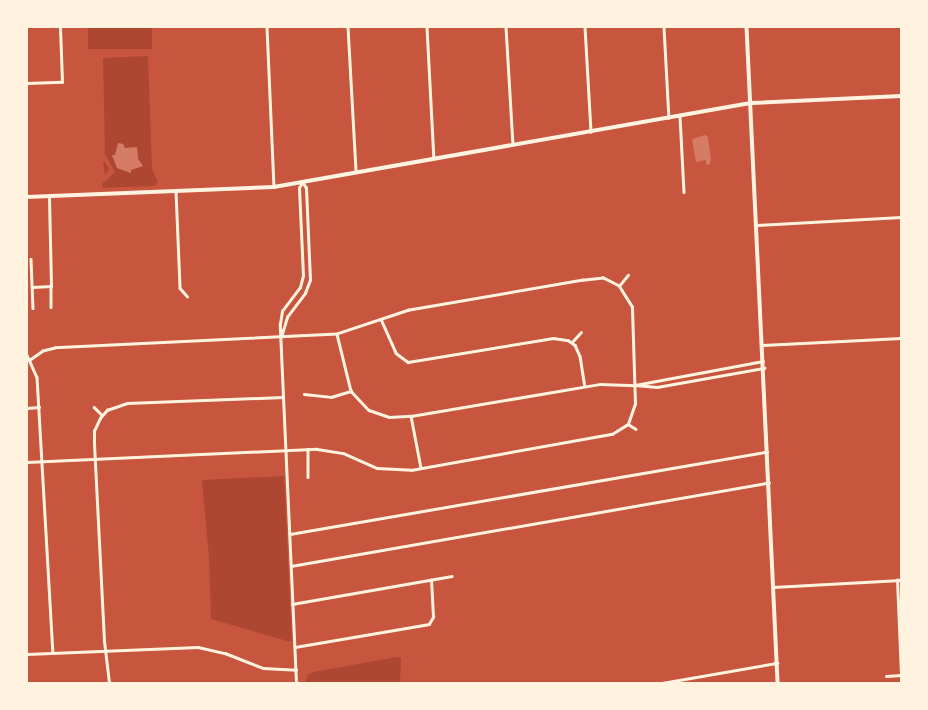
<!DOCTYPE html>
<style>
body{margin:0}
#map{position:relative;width:928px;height:710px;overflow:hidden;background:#c8553d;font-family:"Sofia Sans Condensed",sans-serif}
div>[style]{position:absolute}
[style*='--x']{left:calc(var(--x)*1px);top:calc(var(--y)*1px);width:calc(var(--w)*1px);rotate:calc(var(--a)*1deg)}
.green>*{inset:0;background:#ae4732;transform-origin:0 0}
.building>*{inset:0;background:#d67c66}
.minor>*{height:2.5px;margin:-1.25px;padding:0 1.25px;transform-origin:1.25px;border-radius:1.25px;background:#fff3e0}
.tertiary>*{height:3px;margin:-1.5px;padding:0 1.5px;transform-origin:1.5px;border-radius:1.5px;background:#fff3e0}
.secondary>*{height:3.5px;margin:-1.75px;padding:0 1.75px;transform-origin:1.75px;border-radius:1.75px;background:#fff3e0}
span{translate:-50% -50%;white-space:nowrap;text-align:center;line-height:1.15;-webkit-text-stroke:3px #fff3e0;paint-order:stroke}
.frame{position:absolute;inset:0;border:28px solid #fff3e0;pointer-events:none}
</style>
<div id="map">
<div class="green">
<i style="left:88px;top:27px;width:64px;height:22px"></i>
<i style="clip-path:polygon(148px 56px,152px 169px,158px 182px,155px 186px,103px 188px,102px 184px,115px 172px,105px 154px,103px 58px)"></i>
<i style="clip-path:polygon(103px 162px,105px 162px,109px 169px,105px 175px)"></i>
<i style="clip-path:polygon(284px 476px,292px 641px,287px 641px,211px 619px,209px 557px,202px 480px)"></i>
<i style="clip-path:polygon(396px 657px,401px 658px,400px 683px,305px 683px,308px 675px,314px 672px)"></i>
</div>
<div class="building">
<i style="clip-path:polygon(705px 135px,708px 137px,711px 159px,710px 164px,706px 165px,706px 160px,696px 162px,692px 139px)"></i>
<i style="clip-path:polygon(118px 143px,123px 144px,125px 148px,137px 147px,138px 159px,143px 166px,131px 170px,131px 173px,117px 168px,112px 155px,115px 155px)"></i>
</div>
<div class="minor">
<i style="--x:267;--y:27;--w:160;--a:87.5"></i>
<i style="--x:348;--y:27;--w:145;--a:86.8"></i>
<i style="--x:427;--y:27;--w:132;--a:87"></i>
<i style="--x:506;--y:27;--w:118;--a:86.6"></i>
<i style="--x:585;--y:27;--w:105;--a:86.7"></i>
<i style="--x:664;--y:27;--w:91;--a:86.9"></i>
<i style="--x:27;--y:83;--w:35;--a:-2"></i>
<i style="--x:62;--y:82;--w:55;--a:-92.1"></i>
<i style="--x:680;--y:116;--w:76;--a:87"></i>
<i style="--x:176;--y:191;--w:97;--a:87.6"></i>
<i style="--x:180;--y:288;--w:11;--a:49"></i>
<i style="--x:757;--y:225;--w:144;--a:-3.2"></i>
<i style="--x:31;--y:259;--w:49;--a:87.7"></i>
<i style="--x:51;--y:286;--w:21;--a:90"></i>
<i style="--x:619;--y:286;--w:14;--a:-51"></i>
<i style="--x:32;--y:287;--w:19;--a:-3"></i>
<i style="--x:51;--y:286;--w:90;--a:-91.3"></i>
<i style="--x:381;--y:319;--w:37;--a:66"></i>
<i style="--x:396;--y:353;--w:15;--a:37"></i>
<i style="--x:408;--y:362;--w:147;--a:-9.4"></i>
<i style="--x:553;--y:338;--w:15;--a:8"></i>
<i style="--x:568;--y:340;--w:9;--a:36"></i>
<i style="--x:575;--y:345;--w:12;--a:66"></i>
<i style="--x:580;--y:356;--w:30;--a:81"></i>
<i style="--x:337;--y:334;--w:59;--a:76.2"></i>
<i style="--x:351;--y:391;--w:26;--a:47"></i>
<i style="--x:369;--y:410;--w:21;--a:19"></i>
<i style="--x:389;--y:417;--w:22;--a:-3"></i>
<i style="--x:411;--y:416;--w:192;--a:-9.6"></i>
<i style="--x:600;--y:384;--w:35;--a:2"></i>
<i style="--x:635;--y:385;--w:130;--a:-10.6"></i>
<i style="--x:281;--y:337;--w:21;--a:-73"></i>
<i style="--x:287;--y:317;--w:30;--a:-53"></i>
<i style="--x:305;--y:293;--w:14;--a:-69"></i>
<i style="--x:310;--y:280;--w:92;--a:-92.5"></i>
<i style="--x:306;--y:188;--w:7;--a:-124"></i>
<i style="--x:572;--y:342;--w:13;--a:-48"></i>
<i style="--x:763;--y:345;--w:138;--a:-2.9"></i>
<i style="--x:27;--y:355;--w:24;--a:66"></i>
<i style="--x:37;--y:377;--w:276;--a:86.7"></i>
<i style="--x:635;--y:385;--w:22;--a:5"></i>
<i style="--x:657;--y:387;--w:109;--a:-10.1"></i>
<i style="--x:304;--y:394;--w:27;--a:6"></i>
<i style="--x:331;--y:397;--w:21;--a:-17"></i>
<i style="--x:94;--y:407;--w:11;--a:45"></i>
<i style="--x:27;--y:408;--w:12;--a:-5"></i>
<i style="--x:411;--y:416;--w:53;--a:79.1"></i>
<i style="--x:628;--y:424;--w:9;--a:32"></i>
<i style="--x:308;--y:449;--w:28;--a:90"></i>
<i style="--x:27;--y:462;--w:290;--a:-2.6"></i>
<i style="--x:317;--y:449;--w:26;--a:9"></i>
<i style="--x:343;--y:453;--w:37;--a:24"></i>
<i style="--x:377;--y:468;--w:34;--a:3"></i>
<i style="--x:411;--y:470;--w:204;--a:-10.2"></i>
<i style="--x:612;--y:434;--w:19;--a:-32"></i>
<i style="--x:628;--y:424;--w:21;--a:-71"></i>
<i style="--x:635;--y:404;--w:97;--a:-91.8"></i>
<i style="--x:632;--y:307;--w:25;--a:-122"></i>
<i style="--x:619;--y:286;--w:18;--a:-153"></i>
<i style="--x:603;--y:278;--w:20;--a:174"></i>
<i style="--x:583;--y:280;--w:177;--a:170.2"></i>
<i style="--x:409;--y:310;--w:76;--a:161.6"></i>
<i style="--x:337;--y:334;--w:282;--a:177.2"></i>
<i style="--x:55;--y:348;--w:12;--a:166"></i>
<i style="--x:43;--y:351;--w:16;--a:145"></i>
<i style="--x:290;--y:534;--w:484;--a:-9.8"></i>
<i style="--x:291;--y:566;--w:485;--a:-9.9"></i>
<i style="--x:292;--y:604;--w:162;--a:-9.9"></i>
<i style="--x:295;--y:647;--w:136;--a:-9.7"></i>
<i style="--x:429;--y:624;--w:8;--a:-60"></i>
<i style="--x:433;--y:617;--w:37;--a:-93"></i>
<i style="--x:27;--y:654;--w:171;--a:-2.3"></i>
<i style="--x:198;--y:647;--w:28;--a:13"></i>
<i style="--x:225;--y:653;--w:41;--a:21.5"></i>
<i style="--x:263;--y:668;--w:33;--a:3"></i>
<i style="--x:886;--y:676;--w:15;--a:-4"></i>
<i style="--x:901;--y:675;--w:95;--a:-92.4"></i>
<i style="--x:109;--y:683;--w:42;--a:-96.8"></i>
<i style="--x:104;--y:641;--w:198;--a:-92.9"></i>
<i style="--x:94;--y:443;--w:12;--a:-90"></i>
<i style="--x:94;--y:431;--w:14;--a:-65"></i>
<i style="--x:100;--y:418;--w:11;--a:-49"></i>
<i style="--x:107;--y:410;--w:21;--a:-19"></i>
<i style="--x:127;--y:403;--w:156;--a:-2.2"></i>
<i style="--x:296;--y:683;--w:359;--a:-92.6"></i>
<i style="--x:280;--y:324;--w:13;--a:-81"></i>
<i style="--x:282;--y:311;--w:30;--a:-53"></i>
<i style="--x:300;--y:287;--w:11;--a:-75"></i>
<i style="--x:303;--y:276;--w:88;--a:-92.6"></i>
<i style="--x:299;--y:188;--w:7;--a:-63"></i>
<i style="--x:662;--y:683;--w:117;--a:-9.9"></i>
</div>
<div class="tertiary">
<i style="--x:773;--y:587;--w:128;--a:-3.1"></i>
</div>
<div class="secondary">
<i style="--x:747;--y:27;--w:657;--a:87.29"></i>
<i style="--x:27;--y:197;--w:247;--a:-2.3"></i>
<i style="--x:274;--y:187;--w:485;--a:-10"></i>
<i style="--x:752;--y:103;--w:149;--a:-2.7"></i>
</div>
<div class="frame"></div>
</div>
